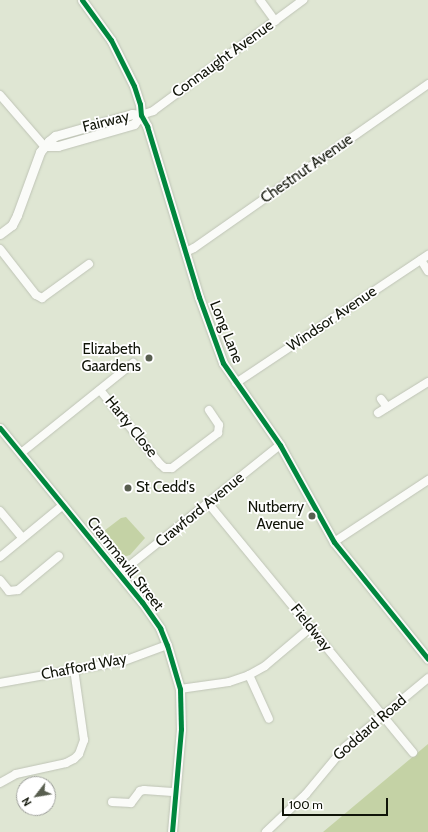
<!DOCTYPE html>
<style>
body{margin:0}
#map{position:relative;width:428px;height:832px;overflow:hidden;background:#dfe6d3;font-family:Cabin,sans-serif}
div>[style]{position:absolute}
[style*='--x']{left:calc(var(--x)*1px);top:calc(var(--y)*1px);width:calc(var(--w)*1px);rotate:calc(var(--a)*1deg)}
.green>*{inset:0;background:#c4d2a5}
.roads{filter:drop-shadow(0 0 1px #bfc4b6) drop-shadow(0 0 1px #bfc4b6)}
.minor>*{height:8px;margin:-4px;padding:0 4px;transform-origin:4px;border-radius:4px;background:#fafbf8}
.tertiary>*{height:9px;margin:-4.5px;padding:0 4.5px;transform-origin:4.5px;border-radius:4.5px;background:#fafbf8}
.cycleway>*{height:5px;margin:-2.5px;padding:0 2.5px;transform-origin:2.5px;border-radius:2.5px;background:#00873e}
.dots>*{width:11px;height:11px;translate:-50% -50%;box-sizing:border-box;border:2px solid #fff;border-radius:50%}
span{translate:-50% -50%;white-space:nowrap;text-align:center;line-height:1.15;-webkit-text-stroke:3.5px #fff;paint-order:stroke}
.street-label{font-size:15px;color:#101408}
.poi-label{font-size:15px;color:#101408}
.right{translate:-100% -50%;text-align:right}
.left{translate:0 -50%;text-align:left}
.north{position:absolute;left:16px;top:776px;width:40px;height:40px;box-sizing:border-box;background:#fff;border:1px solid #9fa19c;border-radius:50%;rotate:239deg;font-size:11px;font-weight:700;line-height:16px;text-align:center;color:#101408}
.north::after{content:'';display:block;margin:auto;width:14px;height:18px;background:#585e4f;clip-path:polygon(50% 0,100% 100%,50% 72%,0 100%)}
.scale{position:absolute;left:282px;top:798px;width:106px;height:18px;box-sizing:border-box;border:2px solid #101408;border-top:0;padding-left:5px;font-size:12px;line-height:14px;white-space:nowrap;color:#101408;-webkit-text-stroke:3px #fff;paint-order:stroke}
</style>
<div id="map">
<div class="green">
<i style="clip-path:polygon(126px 517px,145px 538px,130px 555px,114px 560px,96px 537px,121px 518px)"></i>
<i style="clip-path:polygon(428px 744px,428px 832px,323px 832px)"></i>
</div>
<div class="roads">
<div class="minor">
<i style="--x:260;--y:0;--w:26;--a:54"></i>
<i style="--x:0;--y:95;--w:67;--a:49.2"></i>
<i style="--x:141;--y:115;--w:13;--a:-18"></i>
<i style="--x:153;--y:111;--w:187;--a:-36.5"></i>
<i style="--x:0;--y:249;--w:58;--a:52"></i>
<i style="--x:36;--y:295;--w:7;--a:27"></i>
<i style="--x:42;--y:298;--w:58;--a:-35.9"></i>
<i style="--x:186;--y:252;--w:9;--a:-27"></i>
<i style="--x:194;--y:248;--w:286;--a:-35"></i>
<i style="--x:421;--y:260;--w:13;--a:58"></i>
<i style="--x:236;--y:383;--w:231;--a:-33.7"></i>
<i style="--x:100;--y:390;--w:95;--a:51"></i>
<i style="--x:160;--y:464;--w:6;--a:39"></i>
<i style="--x:165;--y:468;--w:7;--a:0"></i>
<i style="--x:172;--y:468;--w:58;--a:-37.3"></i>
<i style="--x:218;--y:433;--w:8;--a:-83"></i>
<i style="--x:219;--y:425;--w:18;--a:-124"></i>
<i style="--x:381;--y:399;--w:10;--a:53"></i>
<i style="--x:378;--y:413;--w:59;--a:-31.8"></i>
<i style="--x:21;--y:453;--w:144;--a:-38.8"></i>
<i style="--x:208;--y:503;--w:323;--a:50.6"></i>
<i style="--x:0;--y:511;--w:35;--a:50"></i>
<i style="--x:334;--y:542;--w:113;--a:-33.4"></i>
<i style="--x:0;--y:557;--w:82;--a:-39.5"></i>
<i style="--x:119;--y:574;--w:206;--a:-38.7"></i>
<i style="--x:0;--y:580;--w:14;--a:51"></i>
<i style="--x:9;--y:591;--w:9;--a:-6"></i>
<i style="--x:18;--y:590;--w:53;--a:-39.7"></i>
<i style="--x:249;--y:675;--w:48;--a:65.6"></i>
<i style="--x:0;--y:683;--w:126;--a:-10.1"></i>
<i style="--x:124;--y:661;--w:46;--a:-20.4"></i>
<i style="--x:180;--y:689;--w:49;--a:-8.1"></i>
<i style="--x:229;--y:682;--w:21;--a:-19"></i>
<i style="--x:249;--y:675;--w:18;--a:-29"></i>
<i style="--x:265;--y:666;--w:59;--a:-40.2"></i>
<i style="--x:0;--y:783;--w:18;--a:-29"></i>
<i style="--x:16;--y:774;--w:51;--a:-12.4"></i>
<i style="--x:66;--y:763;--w:9;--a:-27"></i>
<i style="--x:74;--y:759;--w:7;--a:-45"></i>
<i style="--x:79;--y:754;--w:15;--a:-70"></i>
<i style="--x:84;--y:740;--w:72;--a:-98"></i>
<i style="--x:112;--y:802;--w:19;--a:3"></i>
<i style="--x:131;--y:803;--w:15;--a:-53"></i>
<i style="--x:140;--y:791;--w:4;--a:-14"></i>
<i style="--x:144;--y:790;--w:32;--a:4"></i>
<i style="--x:266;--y:832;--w:55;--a:-43.5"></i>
<i style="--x:306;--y:794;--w:61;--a:-50.3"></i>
<i style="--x:345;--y:747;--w:108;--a:-39.7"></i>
</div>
<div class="tertiary">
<i style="--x:82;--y:0;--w:49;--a:54.1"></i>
<i style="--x:111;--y:40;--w:51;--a:63.4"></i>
<i style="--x:134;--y:86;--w:19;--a:72"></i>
<i style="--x:140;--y:104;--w:11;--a:85"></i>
<i style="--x:141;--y:115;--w:13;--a:61"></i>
<i style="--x:147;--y:126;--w:179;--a:73.1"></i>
<i style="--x:199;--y:297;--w:70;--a:70"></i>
<i style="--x:223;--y:363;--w:100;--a:55.2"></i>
<i style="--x:280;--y:445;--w:111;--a:60.9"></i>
<i style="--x:334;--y:542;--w:150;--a:51.2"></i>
<i style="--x:44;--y:146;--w:14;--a:0"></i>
<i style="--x:58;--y:146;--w:79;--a:-16.1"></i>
<i style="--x:134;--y:124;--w:11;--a:-52"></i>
<i style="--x:0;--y:234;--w:15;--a:-37"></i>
<i style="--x:12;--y:225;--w:11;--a:-63"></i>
<i style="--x:17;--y:215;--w:67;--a:-69.9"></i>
<i style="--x:40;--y:152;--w:14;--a:-51"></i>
<i style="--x:49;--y:141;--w:8;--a:-40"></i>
<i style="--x:55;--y:136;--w:80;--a:-15.9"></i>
<i style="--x:132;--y:114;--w:9;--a:6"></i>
<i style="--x:0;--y:428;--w:225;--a:50.8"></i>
<i style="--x:142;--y:602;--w:32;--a:55"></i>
<i style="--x:160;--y:628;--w:18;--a:68"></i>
<i style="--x:167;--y:645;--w:46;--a:73.5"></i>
<i style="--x:180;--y:689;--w:40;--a:88.6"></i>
<i style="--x:181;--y:729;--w:103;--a:95"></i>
</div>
</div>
<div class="cycleway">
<i style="--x:82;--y:0;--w:49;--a:54.1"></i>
<i style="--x:111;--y:40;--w:51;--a:63.4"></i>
<i style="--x:134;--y:86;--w:19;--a:72"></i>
<i style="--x:140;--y:104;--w:11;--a:85"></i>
<i style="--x:141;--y:115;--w:13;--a:61"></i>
<i style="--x:147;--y:126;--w:179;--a:73.1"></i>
<i style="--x:199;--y:297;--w:70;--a:70"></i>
<i style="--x:223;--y:363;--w:100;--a:55.2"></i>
<i style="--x:280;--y:445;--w:111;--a:60.9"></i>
<i style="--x:334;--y:542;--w:150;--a:51.2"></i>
<i style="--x:0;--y:428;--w:225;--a:50.8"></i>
<i style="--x:142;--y:602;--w:32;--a:55"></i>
<i style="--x:160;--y:628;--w:18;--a:68"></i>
<i style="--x:167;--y:645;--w:46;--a:73.5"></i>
<i style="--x:180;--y:689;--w:40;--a:88.6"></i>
<i style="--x:181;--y:729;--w:103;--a:95"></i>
</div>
<div class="dots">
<i style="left:149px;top:358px;background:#585e4f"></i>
<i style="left:128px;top:488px;background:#585e4f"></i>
<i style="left:312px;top:516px;background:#585e4f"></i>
</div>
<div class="street-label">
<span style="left:223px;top:59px;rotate:-36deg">Connaught Avenue</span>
<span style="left:106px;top:122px;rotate:-14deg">Fairway</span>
<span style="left:307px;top:169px;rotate:-35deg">Chestnut Avenue</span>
<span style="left:332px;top:319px;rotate:-34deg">Windsor Avenue</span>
<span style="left:226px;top:332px;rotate:68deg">Long Lane</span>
<span style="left:131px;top:427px;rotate:51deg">Harty Close</span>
<span style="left:200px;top:510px;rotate:-39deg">Crawford Avenue</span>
<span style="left:125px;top:564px;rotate:52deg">Crammavill Street</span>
<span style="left:311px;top:628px;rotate:51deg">Fieldway</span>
<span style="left:84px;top:667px;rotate:-11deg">Chafford Way</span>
<span style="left:370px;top:728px;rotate:-41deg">Goddard Road</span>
</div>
<div class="poi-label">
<span class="right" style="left:141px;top:358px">Elizabeth<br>Gaardens</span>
<span class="left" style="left:136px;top:488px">St Cedd's</span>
<span class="right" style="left:304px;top:516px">Nutberry<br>Avenue</span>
</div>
<div class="north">N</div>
<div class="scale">100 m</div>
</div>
